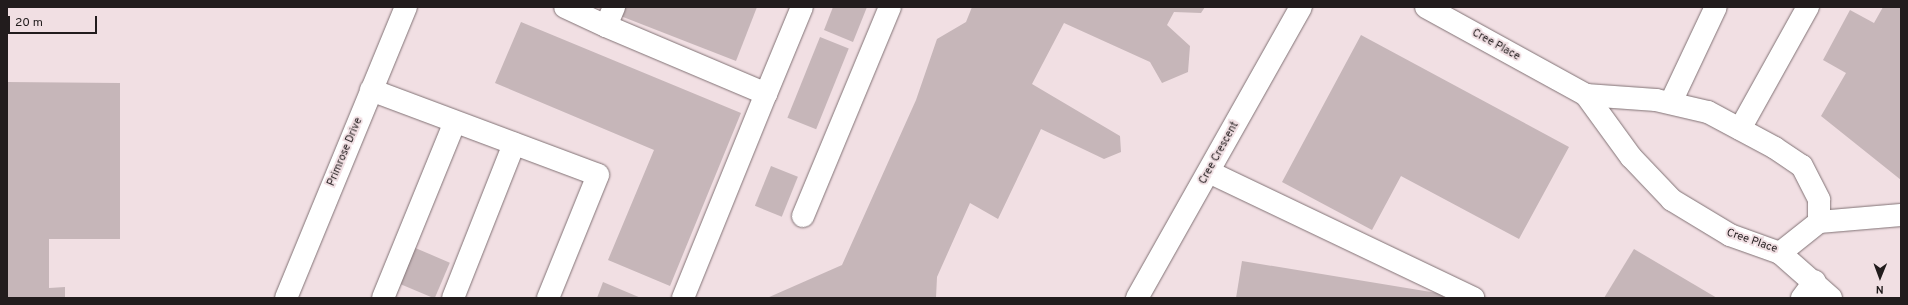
<!DOCTYPE html>
<style>
body{margin:0}
#map{position:relative;width:1908px;height:305px;overflow:hidden;background:#f1dfe3;font-family:Overpass,sans-serif}
div>[style]{position:absolute}
[style*='--x']{left:calc(var(--x)*1px);top:calc(var(--y)*1px);width:calc(var(--w)*1px);rotate:calc(var(--a)*1deg)}
.building>*{inset:0;background:#c6b6b9;transform-origin:0 0}
.roads{filter:drop-shadow(0 0 1px #817275) drop-shadow(0 0 1px #817275)}
.minor>*{height:22px;margin:-11px;padding:0 11px;transform-origin:11px;border-radius:11px;background:#fff}
span{translate:-50% -50%;white-space:nowrap;text-align:center;line-height:1.15;-webkit-text-stroke:4px #f1dfe3;paint-order:stroke}
.street-label{font-size:11px;color:#221c1d}
.frame{position:absolute;inset:0;border:8px solid #221c1d;pointer-events:none}
.north{position:absolute;left:1860px;top:257px;width:40px;height:40px;-webkit-text-stroke:3px #f1dfe3;paint-order:stroke;rotate:181deg;font-size:11px;font-weight:700;line-height:16px;text-align:center;color:#221c1d}
.north::after{content:'';display:block;margin:auto;width:14px;height:18px;background:#221c1d;clip-path:polygon(50% 0,100% 100%,50% 72%,0 100%)}
.scale{position:absolute;left:8px;top:16px;width:89px;height:18px;box-sizing:border-box;border:2px solid #221c1d;border-top:0;padding-left:5px;font-size:12px;line-height:14px;white-space:nowrap;color:#221c1d;-webkit-text-stroke:3px #f1dfe3;paint-order:stroke}
</style>
<div id="map">
<div class="building">
<i style="clip-path:polygon(621px 7px,757px 7px,736px 61px,618px 15px)"></i>
<i style="clip-path:polygon(833px 7px,867px 7px,853px 42px,824px 30px)"></i>
<i style="clip-path:polygon(972px 7px,1205px 7px,1201px 13px,1174px 12px,1167px 25px,1190px 46px,1188px 72px,1162px 83px,1150px 62px,1064px 23px,1032px 84px,1120px 136px,1121px 152px,1104px 159px,1041px 129px,998px 219px,970px 203px,937px 277px,936px 298px,767px 298px,842px 265px,916px 100px,937px 39px,966px 22px)"></i>
<i style="clip-path:polygon(1883px 7px,1901px 7px,1901px 180px,1821px 116px,1846px 73px,1823px 60px,1850px 10px,1874px 23px)"></i>
<i style="clip-path:polygon(521px 22px,741px 113px,670px 286px,608px 260px,654px 150px,495px 83px)"></i>
<i style="clip-path:polygon(1361px 35px,1569px 147px,1519px 239px,1401px 176px,1372px 230px,1282px 182px)"></i>
<i style="left:820px;top:37px;width:31px;height:87px;rotate:22deg"></i>
<i style="clip-path:polygon(7px 82px,120px 83px,120px 239px,49px 239px,49px 288px,65px 287px,65px 298px,7px 298px)"></i>
<i style="left:771px;top:166px;width:29px;height:43px;rotate:22deg"></i>
<i style="left:413px;top:247px;width:40px;height:39px;rotate:23deg"></i>
<i style="clip-path:polygon(1634px 249px,1717px 298px,1604px 298px)"></i>
<i style="clip-path:polygon(1242px 261px,1443px 294px,1443px 298px,1236px 298px)"></i>
<i style="clip-path:polygon(603px 282px,641px 298px,597px 298px)"></i>
</div>
<div class="roads">
<div class="minor">
<i style="--x:565;--y:7;--w:45;--a:24.9"></i>
<i style="--x:606;--y:26;--w:21;--a:-67"></i>
<i style="--x:1426;--y:7;--w:183;--a:28.8"></i>
<i style="--x:606;--y:26;--w:174;--a:23"></i>
<i style="--x:766;--y:94;--w:94;--a:-67.5"></i>
<i style="--x:371;--y:90;--w:242;--a:20.5"></i>
<i style="--x:598;--y:175;--w:133;--a:112.1"></i>
<i style="--x:1586;--y:95;--w:70;--a:4.1"></i>
<i style="--x:1656;--y:100;--w:53;--a:13"></i>
<i style="--x:1708;--y:112;--w:76;--a:28.2"></i>
<i style="--x:1775;--y:148;--w:32;--a:34"></i>
<i style="--x:1802;--y:166;--w:38;--a:63"></i>
<i style="--x:1819;--y:200;--w:22;--a:90"></i>
<i style="--x:1819;--y:222;--w:50;--a:141.5"></i>
<i style="--x:1780;--y:253;--w:53;--a:-160.2"></i>
<i style="--x:1730;--y:235;--w:68;--a:-148.9"></i>
<i style="--x:1672;--y:200;--w:59;--a:-133.6"></i>
<i style="--x:1631;--y:157;--w:77;--a:-126"></i>
<i style="--x:1671;--y:102;--w:105;--a:-64.7"></i>
<i style="--x:1740;--y:129;--w:140;--a:-60.9"></i>
<i style="--x:1209;--y:172;--w:293;--a:25.5"></i>
<i style="--x:803;--y:216;--w:226;--a:-67.4"></i>
<i style="--x:1819;--y:222;--w:82;--a:-4.9"></i>
<i style="--x:1780;--y:253;--w:68;--a:41.4"></i>
<i style="--x:286;--y:298;--w:315;--a:-67.6"></i>
<i style="--x:383;--y:298;--w:190;--a:-67.8"></i>
<i style="--x:453;--y:298;--w:166;--a:-68.4"></i>
<i style="--x:683;--y:298;--w:220;--a:-67.9"></i>
<i style="--x:1137;--y:298;--w:334;--a:-60.6"></i>
<i style="--x:1802;--y:298;--w:21;--a:-53"></i>
</div>
</div>
<div class="street-label">
<span style="left:1496px;top:45px;rotate:29deg">Cree Place</span>
<span style="left:345px;top:152px;rotate:-67deg">Primrose Drive</span>
<span style="left:1219px;top:153px;rotate:-61deg">Cree Crescent</span>
<span style="left:1752px;top:241px;rotate:19deg">Cree Place</span>
</div>
<div class="frame"></div>
<div class="north">N</div>
<div class="scale">20 m</div>
</div>
